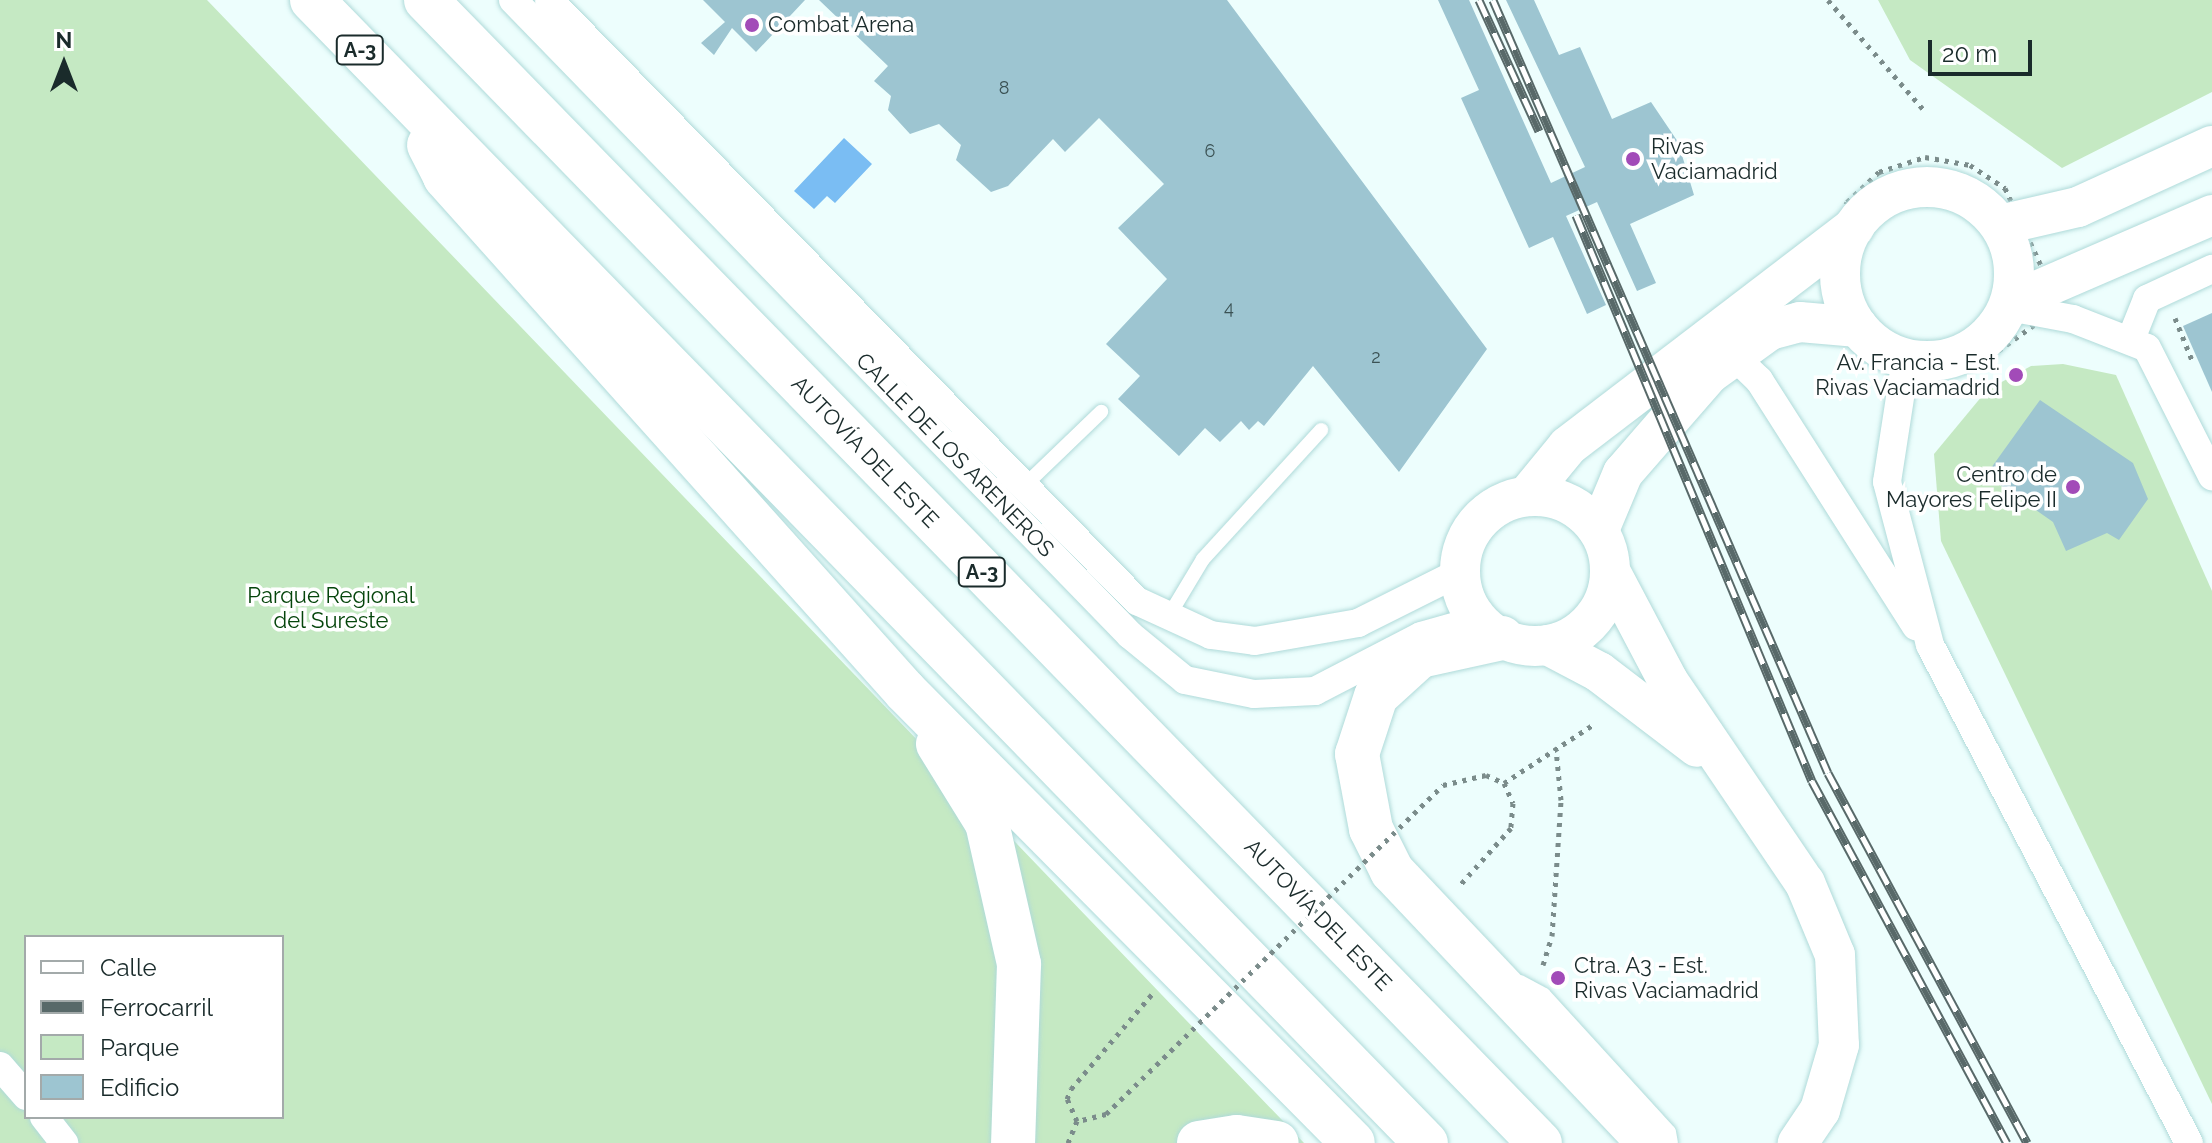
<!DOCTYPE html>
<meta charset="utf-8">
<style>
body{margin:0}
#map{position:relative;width:2212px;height:1143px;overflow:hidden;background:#edfefd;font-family:Raleway,sans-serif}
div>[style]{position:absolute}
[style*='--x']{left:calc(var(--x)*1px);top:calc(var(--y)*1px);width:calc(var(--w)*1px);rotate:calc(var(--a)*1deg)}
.green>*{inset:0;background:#c5e9c3}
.water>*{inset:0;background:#7abdf3}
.building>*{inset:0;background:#9dc5d1}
.path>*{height:5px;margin-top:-2.5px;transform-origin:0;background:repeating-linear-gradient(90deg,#7b8c8b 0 4px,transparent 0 10px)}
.roads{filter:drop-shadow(0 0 2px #afdad9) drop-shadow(0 0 2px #afdad9)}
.lane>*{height:14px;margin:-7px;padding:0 7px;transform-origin:7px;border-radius:7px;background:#fff}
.street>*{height:28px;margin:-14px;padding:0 14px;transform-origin:14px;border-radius:14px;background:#fff}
.secondary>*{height:40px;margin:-20px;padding:0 20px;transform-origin:20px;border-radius:20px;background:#fff}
.secondary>.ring{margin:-20px;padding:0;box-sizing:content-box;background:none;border:40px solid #fff;border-radius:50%}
.highway>*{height:44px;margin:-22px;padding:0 22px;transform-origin:22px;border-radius:22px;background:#fff}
.rail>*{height:9px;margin-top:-4.5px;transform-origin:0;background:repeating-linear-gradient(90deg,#fff 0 18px,#586969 0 36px);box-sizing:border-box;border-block:2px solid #586969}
.path-bridge>*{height:5px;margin-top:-2.5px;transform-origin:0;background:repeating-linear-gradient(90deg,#7b8c8b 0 4px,transparent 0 10px)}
.dots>*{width:22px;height:22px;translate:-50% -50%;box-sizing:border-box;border:4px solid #fff;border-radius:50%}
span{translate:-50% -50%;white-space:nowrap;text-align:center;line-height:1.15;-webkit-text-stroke:7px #fff;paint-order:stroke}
.number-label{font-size:18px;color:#3b5254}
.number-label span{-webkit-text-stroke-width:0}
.shield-label span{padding:2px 6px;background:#fff;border:2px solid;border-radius:6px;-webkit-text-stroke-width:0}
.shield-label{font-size:20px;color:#1a2b2b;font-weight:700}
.poi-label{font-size:22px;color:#1a2b2b}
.left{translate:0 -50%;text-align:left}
.right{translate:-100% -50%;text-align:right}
.street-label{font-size:22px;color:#1a2b2b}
.park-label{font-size:22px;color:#05450b}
.legend{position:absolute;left:24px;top:935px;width:260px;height:184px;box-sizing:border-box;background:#fff;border:2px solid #a3aaaa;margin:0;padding:10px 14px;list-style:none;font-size:24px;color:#1a2b2b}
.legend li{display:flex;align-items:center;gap:16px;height:40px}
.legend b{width:40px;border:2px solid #a3aaaa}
.north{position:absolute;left:24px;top:24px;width:80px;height:80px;-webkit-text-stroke:6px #fff;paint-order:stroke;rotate:0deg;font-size:22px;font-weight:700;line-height:32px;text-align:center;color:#1a2b2b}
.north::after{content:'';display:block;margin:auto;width:28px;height:36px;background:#1a2b2b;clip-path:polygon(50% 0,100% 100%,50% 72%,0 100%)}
.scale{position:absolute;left:1928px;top:40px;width:104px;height:36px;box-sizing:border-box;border:4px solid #1a2b2b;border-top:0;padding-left:10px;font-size:24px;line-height:28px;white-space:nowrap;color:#1a2b2b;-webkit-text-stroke:6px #fff;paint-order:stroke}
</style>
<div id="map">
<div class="green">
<i style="clip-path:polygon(evenodd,0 0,207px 0,1304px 1143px,0 1143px,0 0,26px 937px,282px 937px,282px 1117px,26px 1117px,26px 937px)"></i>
<i style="clip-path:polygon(1878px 0,2212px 0,2212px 92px,2062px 168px,1910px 60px)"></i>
<i style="clip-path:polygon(2063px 364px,2116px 375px,2212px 591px,2212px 1104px,1941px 541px,1934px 454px,1987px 390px,2031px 366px)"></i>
</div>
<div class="water">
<i style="clip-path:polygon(844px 138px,872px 164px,835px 203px,827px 196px,814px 209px,794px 191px)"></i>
</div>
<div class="building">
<i style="clip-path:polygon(703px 0,805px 0,756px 52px,732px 28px,714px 55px,701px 43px,725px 22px)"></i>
<i style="clip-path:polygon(819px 0,1227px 0,1487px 349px,1399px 472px,1313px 366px,1264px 426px,1258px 421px,1249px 430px,1241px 421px,1220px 442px,1205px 428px,1179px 456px,1118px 399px,1140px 376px,1106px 344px,1167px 279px,1118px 228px,1164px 184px,1099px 118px,1065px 152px,1053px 139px,1008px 186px,991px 192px,956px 160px,961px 145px,939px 124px,910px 134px,888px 110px,891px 96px,874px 81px,888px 66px)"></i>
<i style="clip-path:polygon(1438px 0,1469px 0,1551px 183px,1585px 167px,1506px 0,1534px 0,1559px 55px,1580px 47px,1612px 119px,1651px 102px,1678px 142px,1694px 195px,1630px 224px,1656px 283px,1637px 291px,1597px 202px,1566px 216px,1606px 305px,1587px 314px,1553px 237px,1529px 248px,1461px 98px,1479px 90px)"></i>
<i style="clip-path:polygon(2212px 313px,2212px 392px,2183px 326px)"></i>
<i style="clip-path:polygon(2040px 400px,2133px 463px,2148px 499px,2119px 540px,2107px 533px,2066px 551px,2053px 522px,1986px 475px)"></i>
</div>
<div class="path">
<i style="--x:1828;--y:0;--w:147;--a:48.9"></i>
<i style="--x:1925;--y:157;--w:46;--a:10.1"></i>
<i style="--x:1970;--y:165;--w:42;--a:33.3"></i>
<i style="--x:2005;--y:188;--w:107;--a:65.1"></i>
<i style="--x:2050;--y:285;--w:43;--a:111.8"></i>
<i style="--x:2034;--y:325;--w:53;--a:144.2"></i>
<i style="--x:1991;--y:356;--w:50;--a:159"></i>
<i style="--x:1944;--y:374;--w:56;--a:-170.7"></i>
<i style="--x:1889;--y:365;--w:32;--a:-150"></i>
<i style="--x:1861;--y:349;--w:54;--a:-126.7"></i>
<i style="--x:1829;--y:306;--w:36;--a:-99"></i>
<i style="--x:1823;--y:270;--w:72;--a:-70.6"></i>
<i style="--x:1847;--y:202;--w:44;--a:-43.2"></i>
<i style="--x:1879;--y:172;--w:48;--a:-18.1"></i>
<i style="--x:2175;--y:318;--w:45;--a:68"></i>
<i style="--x:1504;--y:783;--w:108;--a:-33.2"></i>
<i style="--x:1443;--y:785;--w:44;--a:-13.1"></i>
<i style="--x:1486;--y:775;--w:20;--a:24"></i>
<i style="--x:1504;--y:783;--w:22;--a:66"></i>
<i style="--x:1513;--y:803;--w:25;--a:95"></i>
<i style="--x:1511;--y:828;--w:76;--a:131.8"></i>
<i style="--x:1543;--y:965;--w:30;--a:-73"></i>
<i style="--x:1552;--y:936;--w:136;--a:-86.2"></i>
<i style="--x:1561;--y:800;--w:51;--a:-95.6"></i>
<i style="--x:1106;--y:1114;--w:30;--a:166"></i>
<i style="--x:1077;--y:1121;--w:24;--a:-114"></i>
<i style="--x:1067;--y:1099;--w:11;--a:-68"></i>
<i style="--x:1071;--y:1089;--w:125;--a:-49.5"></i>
<i style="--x:1068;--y:1143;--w:24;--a:-68"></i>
</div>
<div class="roads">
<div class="lane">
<i style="--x:1022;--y:488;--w:110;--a:-43.9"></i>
<i style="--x:1167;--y:619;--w:70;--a:-59"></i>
<i style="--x:1203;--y:559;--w:175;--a:-47.5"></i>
<i style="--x:1520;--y:982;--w:27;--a:28"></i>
<i style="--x:1544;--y:995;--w:185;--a:47.6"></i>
<i style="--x:1669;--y:1132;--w:11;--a:80"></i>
</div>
<div class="street">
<i style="--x:513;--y:0;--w:885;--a:45.82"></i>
<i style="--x:1130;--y:635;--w:71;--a:39.3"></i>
<i style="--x:1185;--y:680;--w:70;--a:11.5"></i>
<i style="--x:1254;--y:694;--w:61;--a:-2.8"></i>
<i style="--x:1315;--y:691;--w:119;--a:-27.4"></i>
<i style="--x:1421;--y:636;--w:59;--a:-15.7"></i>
<i style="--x:549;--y:0;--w:841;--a:45.63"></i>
<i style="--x:1137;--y:601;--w:81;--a:24.7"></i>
<i style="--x:1211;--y:635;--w:44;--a:7.8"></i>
<i style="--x:1255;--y:641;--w:105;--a:-9.9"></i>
<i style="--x:1358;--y:623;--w:114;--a:-26.6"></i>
<i style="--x:2009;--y:307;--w:65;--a:10.6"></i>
<i style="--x:2073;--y:319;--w:79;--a:21.4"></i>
<i style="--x:2147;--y:348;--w:144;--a:63.1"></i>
<i style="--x:2131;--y:339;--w:43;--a:-68.2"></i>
<i style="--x:2147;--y:299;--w:72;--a:-24.8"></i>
<i style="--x:1734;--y:356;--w:35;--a:44"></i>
<i style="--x:1759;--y:380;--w:292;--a:57.5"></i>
<i style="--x:1906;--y:359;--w:124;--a:98.8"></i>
<i style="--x:1887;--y:482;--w:169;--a:75.2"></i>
<i style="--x:1930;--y:645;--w:561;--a:62.52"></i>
<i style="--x:0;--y:1066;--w:40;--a:49"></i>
<i style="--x:44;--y:1117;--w:33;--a:52"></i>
</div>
<div class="secondary">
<i class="ring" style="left:1840px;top:187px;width:134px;height:134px"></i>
<i style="--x:2000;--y:225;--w:80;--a:-13"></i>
<i style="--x:2078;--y:207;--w:147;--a:-24.5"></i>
<i style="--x:2011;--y:302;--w:219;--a:-23.4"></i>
<i class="ring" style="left:1460px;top:496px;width:110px;height:110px"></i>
<i style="--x:1527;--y:496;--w:65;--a:-50.6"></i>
<i style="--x:1568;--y:446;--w:360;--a:-37.4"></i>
<i style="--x:1599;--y:530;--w:62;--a:-67.2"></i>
<i style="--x:1623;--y:473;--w:131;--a:-49"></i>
<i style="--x:1709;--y:374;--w:75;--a:-35.8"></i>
<i style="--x:1770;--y:330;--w:31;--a:-15"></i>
<i style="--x:1800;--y:322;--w:58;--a:4.9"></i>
<i style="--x:1610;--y:571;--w:124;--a:62.2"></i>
<i style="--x:1668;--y:681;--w:244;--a:55.9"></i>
<i style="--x:1805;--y:883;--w:78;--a:67.4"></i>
<i style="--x:1835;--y:955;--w:90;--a:87.5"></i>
<i style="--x:1839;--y:1045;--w:68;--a:106.3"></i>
<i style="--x:1820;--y:1110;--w:40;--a:124"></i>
<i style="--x:1548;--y:645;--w:58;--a:27.9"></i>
<i style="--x:1599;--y:672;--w:123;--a:37.4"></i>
</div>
<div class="highway">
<i style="--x:312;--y:0;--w:1596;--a:45.74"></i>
<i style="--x:426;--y:0;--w:1596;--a:45.74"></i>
<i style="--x:429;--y:145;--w:36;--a:63"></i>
<i style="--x:445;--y:177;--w:690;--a:48.17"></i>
<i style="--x:905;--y:691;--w:636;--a:45.25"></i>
<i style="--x:1502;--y:638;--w:84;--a:167.6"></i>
<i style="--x:1420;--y:656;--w:59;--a:137.7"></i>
<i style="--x:1376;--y:696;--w:61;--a:108.1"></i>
<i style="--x:1357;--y:754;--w:76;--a:79.4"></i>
<i style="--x:1371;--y:829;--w:47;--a:63.4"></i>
<i style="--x:1392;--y:871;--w:374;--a:46.6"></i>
<i style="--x:938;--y:744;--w:93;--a:58.2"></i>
<i style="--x:987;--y:823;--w:145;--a:77.2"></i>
<i style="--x:1019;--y:964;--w:179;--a:91.9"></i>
<i style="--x:1199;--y:1143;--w:38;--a:-9"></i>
<i style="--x:1237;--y:1137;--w:40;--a:8.5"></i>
</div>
</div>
<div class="rail">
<i style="--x:1479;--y:0;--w:144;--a:65.4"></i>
<i style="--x:1493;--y:0;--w:842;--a:66.57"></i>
<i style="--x:1828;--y:773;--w:420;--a:61.7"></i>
<i style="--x:1576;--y:215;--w:613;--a:67.37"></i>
<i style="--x:1812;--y:781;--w:411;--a:61.7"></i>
</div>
<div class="path-bridge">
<i style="--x:1106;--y:1114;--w:471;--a:-44.3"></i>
</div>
<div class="dots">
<i style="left:752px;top:25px;background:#a24bb8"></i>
<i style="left:1633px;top:159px;background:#a24bb8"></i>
<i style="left:2016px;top:375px;background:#a24bb8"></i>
<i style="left:2073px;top:487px;background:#a24bb8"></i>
<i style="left:1558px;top:978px;background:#a24bb8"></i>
</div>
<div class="number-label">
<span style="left:1004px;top:88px">8</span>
<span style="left:1210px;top:151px">6</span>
<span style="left:1229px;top:308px">4</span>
<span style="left:1376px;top:357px">2</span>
</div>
<div class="shield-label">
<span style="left:360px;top:50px">A-3</span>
<span style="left:982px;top:572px">A-3</span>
</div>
<div class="poi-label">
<span class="left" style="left:768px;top:25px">Combat Arena</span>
<span class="left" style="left:1651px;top:159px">Rivas<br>Vaciamadrid</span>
<span class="right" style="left:2000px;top:375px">Av. Francia - Est.<br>Rivas Vaciamadrid</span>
<span class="right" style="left:2057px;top:487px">Centro de<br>Mayores Felipe II</span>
<span class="left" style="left:1574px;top:978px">Ctra. A3 - Est.<br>Rivas Vaciamadrid</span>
</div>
<div class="street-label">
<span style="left:865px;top:452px;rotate:46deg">AUTOVÍA DEL ESTE</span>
<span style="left:955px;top:455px;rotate:46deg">CALLE DE LOS ARENEROS</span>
<span style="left:1318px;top:915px;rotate:46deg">AUTOVÍA DEL ESTE</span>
</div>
<div class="park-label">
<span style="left:331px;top:608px">Parque Regional<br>del Sureste</span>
</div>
<ul class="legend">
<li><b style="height:10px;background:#fff"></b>Calle</li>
<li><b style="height:10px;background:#586969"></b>Ferrocarril</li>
<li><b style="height:22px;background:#c5e9c3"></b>Parque</li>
<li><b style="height:22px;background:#9dc5d1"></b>Edificio</li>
</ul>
<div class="north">N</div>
<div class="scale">20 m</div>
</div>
